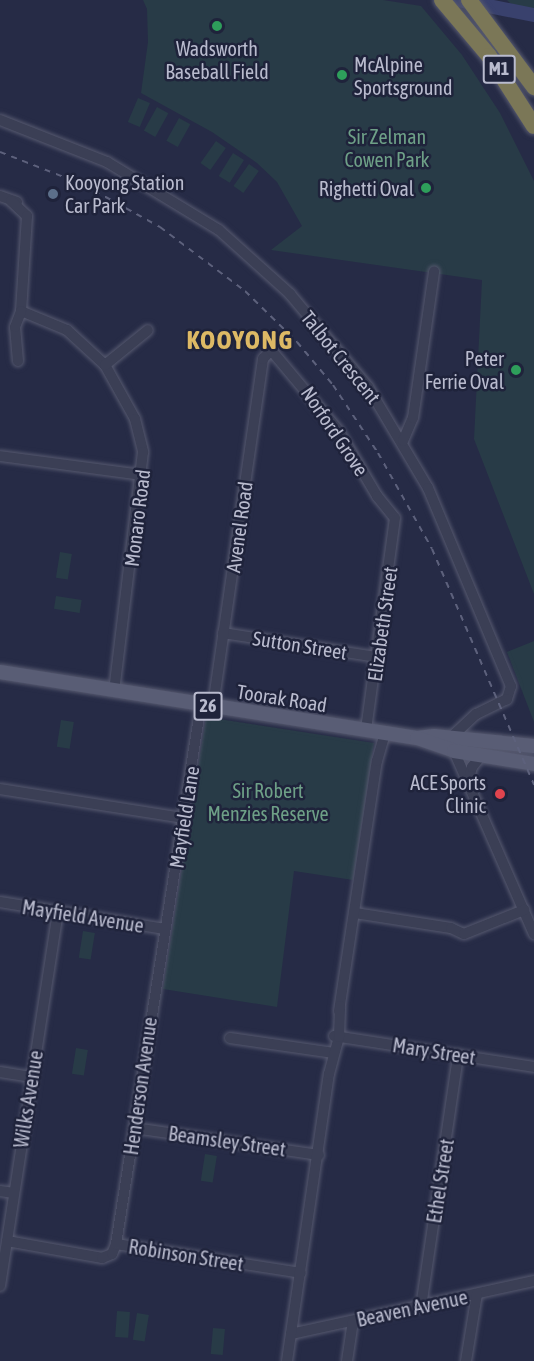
<!DOCTYPE html>
<style>
body{margin:0}
#map{position:relative;width:534px;height:1361px;overflow:hidden;background:#262b46;font-family:"Asap Condensed",sans-serif}
div>[style]{position:absolute}
[style*='--x']{left:calc(var(--x)*1px);top:calc(var(--y)*1px);width:calc(var(--w)*1px);rotate:calc(var(--a)*1deg)}
.green>*{inset:0;background:#283b47;transform-origin:0 0}
.river>*{height:14px;margin:-7px;padding:0 7px;transform-origin:7px;border-radius:7px;background:#39416d}
.roads{filter:drop-shadow(0 0 2px #56596f) drop-shadow(0 0 2px #56596f)}
.minor>*{height:10px;margin:-5px;padding:0 5px;transform-origin:5px;border-radius:5px;background:#3b3f55}
.major>*{height:14px;margin:-7px;padding:0 7px;transform-origin:7px;border-radius:7px;background:#595d75}
.highway>*{height:16px;margin:-8px;padding:0 8px;transform-origin:8px;border-radius:8px;background:#7b7757}
.rail>*{height:2px;margin-top:-1px;transform-origin:0;background:repeating-linear-gradient(90deg,#5d617c 0 6px,transparent 0 12px)}
.dots>*{width:16px;height:16px;translate:-50% -50%;box-sizing:border-box;border:3px solid #1f233b;border-radius:50%}
span{translate:-50% -50%;white-space:nowrap;text-align:center;line-height:1.15;-webkit-text-stroke:5px #1f233b;paint-order:stroke}
.shield-label span{padding:2px 4px;background:#1f233b;border:2px solid;border-radius:4px;-webkit-text-stroke-width:0}
.shield-label{font-size:18px;color:#b9bbce;font-weight:700}
.poi-label{font-size:20px;color:#b9bbce}
.left{translate:0 -50%;text-align:left}
.right{translate:-100% -50%;text-align:right}
.park-label{font-size:20px;color:#6ea087}
.street-label{font-size:20px;color:#b9bbce}
.district-label{font-size:26px;color:#ddb965;font-weight:700;letter-spacing:1.5px}
</style>
<div id="map">
<div class="green">
<i style="clip-path:polygon(143px 0,383px 0,421px 6px,462px 55px,500px 113px,534px 181px,534px 594px,474px 439px,482px 280px,271px 250px,302px 226px,277px 182px,257px 163px,212px 132px,141px 93px,148px 42px,147px 9px)"></i>
<i style="clip-path:polygon(507px 0,534px 0,534px 13px,510px 3px)"></i>
<i style="left:138px;top:98px;width:13px;height:26px;rotate:23deg"></i>
<i style="left:157px;top:107px;width:13px;height:27px;rotate:29deg"></i>
<i style="left:179px;top:118px;width:13px;height:26px;rotate:29deg"></i>
<i style="left:216px;top:141px;width:12px;height:27px;rotate:35deg"></i>
<i style="left:233px;top:153px;width:13px;height:27px;rotate:32deg"></i>
<i style="left:249px;top:164px;width:12px;height:27px;rotate:35deg"></i>
<i style="left:60px;top:552px;width:12px;height:26px;rotate:9deg"></i>
<i style="left:56px;top:596px;width:26px;height:13px;rotate:9deg"></i>
<i style="clip-path:polygon(534px 641px,534px 722px,507px 652px)"></i>
<i style="clip-path:polygon(206px 717px,374px 743px,353px 880px,294px 871px,277px 1007px,163px 989px)"></i>
<i style="left:61px;top:720px;width:13px;height:27px;rotate:9deg"></i>
<i style="left:83px;top:931px;width:12px;height:27px;rotate:9deg"></i>
<i style="left:76px;top:1048px;width:12px;height:26px;rotate:9deg"></i>
<i style="left:205px;top:1154px;width:12px;height:27px;rotate:9deg"></i>
<i style="left:117px;top:1311px;width:13px;height:26px;rotate:4deg"></i>
<i style="left:137px;top:1313px;width:12px;height:27px;rotate:9deg"></i>
<i style="left:213px;top:1328px;width:12px;height:26px;rotate:5deg"></i>
</div>
<div class="river">
<i style="--x:458;--y:0;--w:77;--a:11.2"></i>
</div>
<div class="roads">
<div class="minor">
<i style="--x:0;--y:120;--w:115;--a:21.4"></i>
<i style="--x:107;--y:162;--w:131;--a:31.3"></i>
<i style="--x:219;--y:230;--w:96;--a:42"></i>
<i style="--x:290;--y:294;--w:121;--a:50"></i>
<i style="--x:368;--y:387;--w:117;--a:59.3"></i>
<i style="--x:428;--y:488;--w:215;--a:67.3"></i>
<i style="--x:511;--y:686;--w:14;--a:107"></i>
<i style="--x:507;--y:699;--w:34;--a:154"></i>
<i style="--x:476;--y:714;--w:35;--a:137"></i>
<i style="--x:0;--y:196;--w:18;--a:19"></i>
<i style="--x:11;--y:201;--w:22;--a:43"></i>
<i style="--x:27;--y:216;--w:95;--a:93.6"></i>
<i style="--x:21;--y:311;--w:50;--a:22.4"></i>
<i style="--x:67;--y:330;--w:52;--a:42.6"></i>
<i style="--x:105;--y:365;--w:62;--a:60.9"></i>
<i style="--x:135;--y:419;--w:34;--a:76"></i>
<i style="--x:143;--y:452;--w:240;--a:96.9"></i>
<i style="--x:18;--y:361;--w:34;--a:-95"></i>
<i style="--x:15;--y:327;--w:17;--a:-69"></i>
<i style="--x:105;--y:365;--w:55;--a:-39.1"></i>
<i style="--x:403;--y:441;--w:25;--a:-67"></i>
<i style="--x:413;--y:418;--w:148;--a:-81.8"></i>
<i style="--x:0;--y:456;--w:144;--a:7.6"></i>
<i style="--x:223;--y:633;--w:156;--a:8.9"></i>
<i style="--x:213;--y:706;--w:351;--a:-81.8"></i>
<i style="--x:263;--y:359;--w:12;--a:-48"></i>
<i style="--x:271;--y:350;--w:104;--a:50.1"></i>
<i style="--x:338;--y:430;--w:77;--a:59.4"></i>
<i style="--x:377;--y:496;--w:28;--a:51"></i>
<i style="--x:395;--y:518;--w:214;--a:97.8"></i>
<i style="--x:454;--y:751;--w:200;--a:66.4"></i>
<i style="--x:469;--y:779;--w:12;--a:-76"></i>
<i style="--x:472;--y:767;--w:13;--a:-51"></i>
<i style="--x:0;--y:789;--w:186;--a:9"></i>
<i style="--x:0;--y:902;--w:167;--a:9.3"></i>
<i style="--x:355;--y:913;--w:97;--a:8.9"></i>
<i style="--x:451;--y:928;--w:14;--a:25"></i>
<i style="--x:464;--y:934;--w:65;--a:-21.8"></i>
<i style="--x:339;--y:1011;--w:253;--a:-81.4"></i>
<i style="--x:377;--y:761;--w:29;--a:-74"></i>
<i style="--x:334;--y:1036;--w:202;--a:8.8"></i>
<i style="--x:230;--y:1038;--w:105;--a:8.2"></i>
<i style="--x:0;--y:1072;--w:31;--a:9"></i>
<i style="--x:134;--y:1128;--w:187;--a:8.3"></i>
<i style="--x:0;--y:1191;--w:14;--a:8"></i>
<i style="--x:7;--y:1241;--w:97;--a:10.1"></i>
<i style="--x:102;--y:1258;--w:11;--a:-22"></i>
<i style="--x:112;--y:1254;--w:11;--a:-68"></i>
<i style="--x:116;--y:1244;--w:187;--a:8.9"></i>
<i style="--x:116;--y:1244;--w:547;--a:-81.05"></i>
<i style="--x:0;--y:1286;--w:378;--a:-81.2"></i>
<i style="--x:421;--y:1307;--w:255;--a:-81.6"></i>
<i style="--x:291;--y:1334;--w:249;--a:-12.3"></i>
<i style="--x:287;--y:1361;--w:290;--a:-81.7"></i>
<i style="--x:329;--y:1074;--w:38;--a:-75"></i>
<i style="--x:339;--y:1037;--w:31;--a:-88"></i>
<i style="--x:347;--y:1361;--w:40;--a:-81.5"></i>
<i style="--x:466;--y:1361;--w:68;--a:-80.7"></i>
</div>
<div class="major">
<i style="--x:0;--y:672;--w:422;--a:9"></i>
<i style="--x:417;--y:738;--w:17;--a:-7"></i>
<i style="--x:434;--y:736;--w:100;--a:5.7"></i>
<i style="--x:417;--y:738;--w:39;--a:19"></i>
<i style="--x:454;--y:751;--w:81;--a:9.2"></i>
</div>
<div class="highway">
<i style="--x:442;--y:0;--w:73;--a:50"></i>
<i style="--x:489;--y:56;--w:83;--a:57.3"></i>
<i style="--x:469;--y:0;--w:109;--a:53.2"></i>
</div>
</div>
<div class="rail">
<i style="--x:0;--y:152;--w:90;--a:21.4"></i>
<i style="--x:84;--y:185;--w:87;--a:28.9"></i>
<i style="--x:160;--y:227;--w:106;--a:37"></i>
<i style="--x:245;--y:291;--w:73;--a:44.4"></i>
<i style="--x:297;--y:342;--w:56;--a:50.1"></i>
<i style="--x:333;--y:385;--w:82;--a:56.5"></i>
<i style="--x:378;--y:453;--w:110;--a:60.6"></i>
<i style="--x:432;--y:549;--w:257;--a:66.6"></i>
</div>
<div class="dots">
<i style="left:217px;top:26px;background:#2e9e5b"></i>
<i style="left:342px;top:75px;background:#2e9e5b"></i>
<i style="left:426px;top:188px;background:#2e9e5b"></i>
<i style="left:53px;top:194px;background:#5c6f8a"></i>
<i style="left:516px;top:370px;background:#2e9e5b"></i>
<i style="left:500px;top:794px;background:#e0444e"></i>
</div>
<div class="shield-label">
<span style="left:499px;top:69px">M1</span>
<span style="left:208px;top:706px">26</span>
</div>
<div class="poi-label">
<span style="left:217px;top:60px">Wadsworth<br>Baseball Field</span>
<span class="left" style="left:354px;top:76px">McAlpine<br>Sportsground</span>
<span class="left" style="left:65px;top:194px">Kooyong Station<br>Car Park</span>
<span class="right" style="left:414px;top:188px">Righetti Oval</span>
<span class="right" style="left:504px;top:370px">Peter<br>Ferrie Oval</span>
<span class="right" style="left:486px;top:794px">ACE Sports<br>Clinic</span>
</div>
<div class="park-label">
<span style="left:387px;top:148px">Sir Zelman<br>Cowen Park</span>
<span style="left:268px;top:802px">Sir Robert<br>Menzies Reserve</span>
</div>
<div class="street-label">
<span style="left:341px;top:357px;rotate:51deg">Talbot Crescent</span>
<span style="left:335px;top:431px;rotate:56deg">Norford Grove</span>
<span style="left:137px;top:518px;rotate:-83deg">Monaro Road</span>
<span style="left:239px;top:527px;rotate:-82deg">Avenel Road</span>
<span style="left:382px;top:624px;rotate:-82deg">Elizabeth Street</span>
<span style="left:300px;top:645px;rotate:9deg">Sutton Street</span>
<span style="left:282px;top:698px;rotate:9deg">Toorak Road</span>
<span style="left:184px;top:817px;rotate:-81deg">Mayfield Lane</span>
<span style="left:83px;top:916px;rotate:9deg">Mayfield Avenue</span>
<span style="left:434px;top:1051px;rotate:9deg">Mary Street</span>
<span style="left:140px;top:1086px;rotate:-82deg">Henderson Avenue</span>
<span style="left:28px;top:1099px;rotate:-81deg">Wilks Avenue</span>
<span style="left:227px;top:1141px;rotate:8deg">Beamsley Street</span>
<span style="left:440px;top:1181px;rotate:-81deg">Ethel Street</span>
<span style="left:186px;top:1255px;rotate:9deg">Robinson Street</span>
<span style="left:412px;top:1308px;rotate:-12deg">Beaven Avenue</span>
</div>
<div class="district-label">
<span style="left:240px;top:341px">KOOYONG</span>
</div>
</div>
